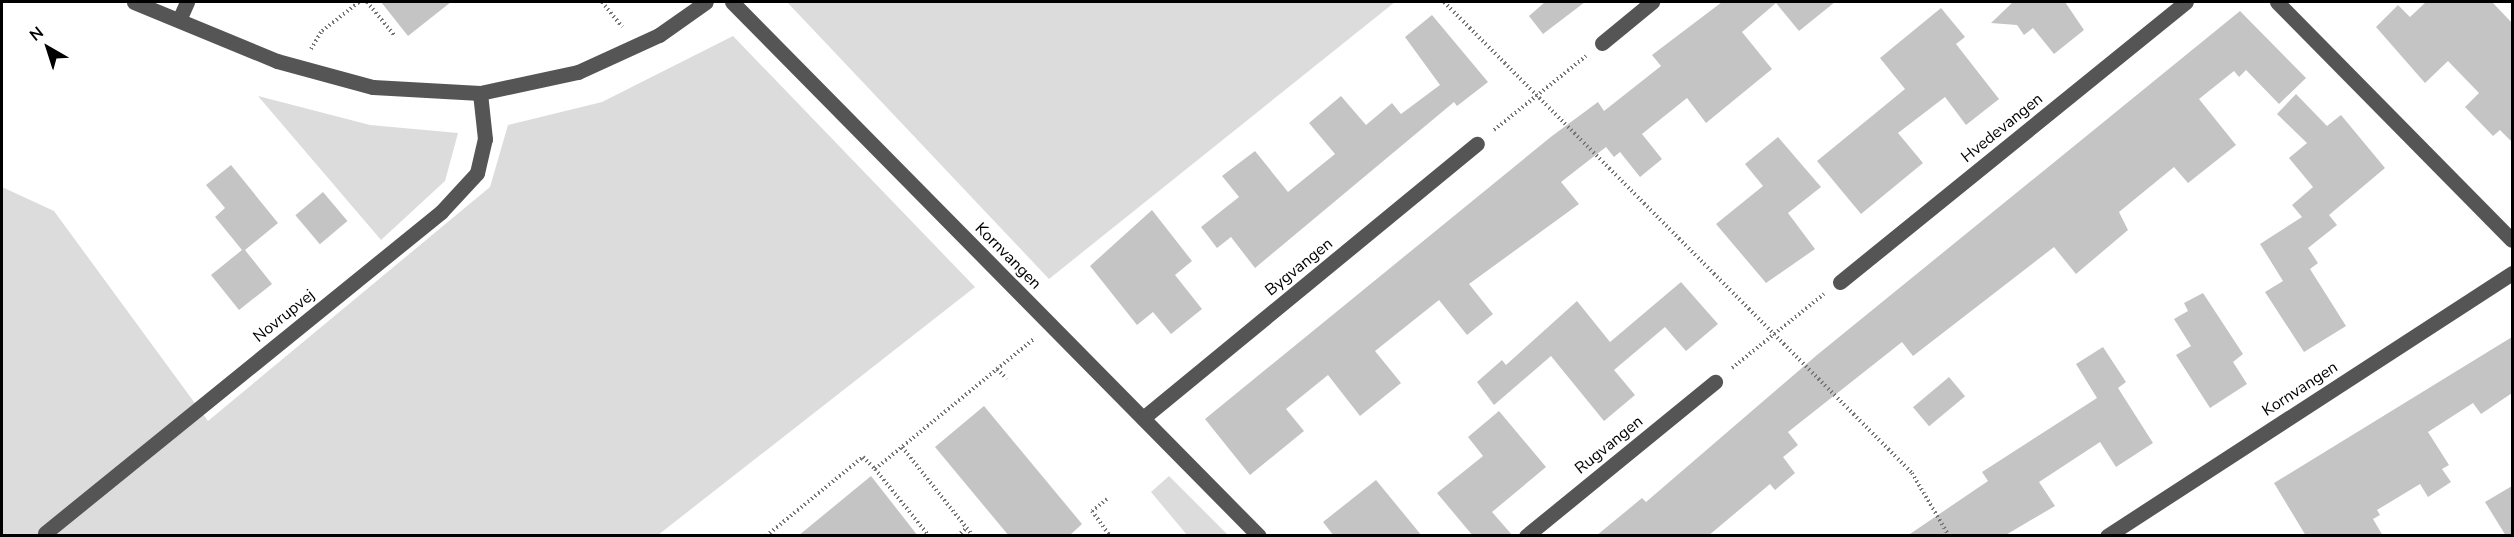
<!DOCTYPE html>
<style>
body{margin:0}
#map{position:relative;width:2514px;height:537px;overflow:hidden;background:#fff;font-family:"Nunito Sans",sans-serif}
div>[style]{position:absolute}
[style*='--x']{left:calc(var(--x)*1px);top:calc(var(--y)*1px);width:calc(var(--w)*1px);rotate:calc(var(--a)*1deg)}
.green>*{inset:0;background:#dcdcdc}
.building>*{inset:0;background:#c4c4c4;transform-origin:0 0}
.path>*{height:4px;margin-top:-2px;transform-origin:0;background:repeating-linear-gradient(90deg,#777 0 1.5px,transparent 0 4.5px)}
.minor>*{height:15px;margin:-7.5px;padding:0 7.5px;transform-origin:7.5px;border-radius:7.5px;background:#555}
span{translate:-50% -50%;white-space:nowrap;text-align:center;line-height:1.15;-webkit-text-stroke:4.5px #fff;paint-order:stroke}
.street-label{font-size:16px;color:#000}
.frame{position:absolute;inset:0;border:3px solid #000;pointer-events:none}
.north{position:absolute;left:18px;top:18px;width:60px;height:60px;-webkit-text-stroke:4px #fff;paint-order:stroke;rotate:321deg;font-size:16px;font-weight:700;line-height:24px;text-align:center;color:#000}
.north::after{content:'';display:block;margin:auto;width:21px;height:27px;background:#000;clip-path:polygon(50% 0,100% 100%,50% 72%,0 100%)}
</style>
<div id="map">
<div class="green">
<i style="clip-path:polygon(787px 2px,1395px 2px,1049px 279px)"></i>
<i style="clip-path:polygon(733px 36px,975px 287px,658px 535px,2px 536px,2px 187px,54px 211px,208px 421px,490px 187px,508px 125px,602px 102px)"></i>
<i style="clip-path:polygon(258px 96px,370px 125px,458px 133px,445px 181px,381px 240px)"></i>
<i style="clip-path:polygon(1169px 476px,1228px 535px,1187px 535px,1151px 492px)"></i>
</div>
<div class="building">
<i style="clip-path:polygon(381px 2px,451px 2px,408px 36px)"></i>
<i style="clip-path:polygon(1545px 2px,1585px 2px,1543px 34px,1529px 16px)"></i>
<i style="clip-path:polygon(1722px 2px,1835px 2px,1799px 31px,1776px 3px,1742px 32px,1772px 69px,1706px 123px,1687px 98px,1642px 134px,1662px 159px,1640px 177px,1620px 152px,1614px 157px,1606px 147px,1561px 182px,1579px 204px,1469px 284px,1493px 314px,1467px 335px,1439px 300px,1375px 351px,1401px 383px,1360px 416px,1328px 375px,1286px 409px,1304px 431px,1250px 475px,1205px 419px,1552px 136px,1598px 102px,1604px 111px,1661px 66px,1652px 55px)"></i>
<i style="clip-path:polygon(2013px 2px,2065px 2px,2084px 30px,2054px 54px,2033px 28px,2024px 35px,2017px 25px,1991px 23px)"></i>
<i style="clip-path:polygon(2426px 2px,2492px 2px,2512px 23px,2512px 142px,2500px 130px,2493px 136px,2465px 107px,2479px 93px,2448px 61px,2425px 83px,2376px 27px,2398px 5px,2410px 17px)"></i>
<i style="clip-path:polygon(1941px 8px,1965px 37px,1956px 44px,1999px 99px,1966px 125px,1945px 97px,1898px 133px,1923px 163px,1861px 214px,1817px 161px,1905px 89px,1880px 58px)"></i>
<i style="clip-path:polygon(2240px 11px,2306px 78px,2279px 104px,2246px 70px,2239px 77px,2234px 71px,2199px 99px,2236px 145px,2188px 183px,2174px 167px,2119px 212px,2128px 230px,2076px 274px,2054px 247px,1913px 356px,1902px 342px,1788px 432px,1798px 445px,1783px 457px,1795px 473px,1775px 490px,1770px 484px,1708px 536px,1596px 536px,1642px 498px,1646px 502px,1817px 355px)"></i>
<i style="clip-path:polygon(1432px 15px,1488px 82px,1457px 106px,1454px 102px,1255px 268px,1231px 237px,1217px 248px,1201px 227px,1239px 197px,1222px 176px,1255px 151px,1288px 192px,1335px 154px,1309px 123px,1341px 96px,1366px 125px,1392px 103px,1401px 114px,1440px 85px,1405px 37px)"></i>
<i style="clip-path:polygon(2296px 94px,2327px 126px,2341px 115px,2385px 168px,2329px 215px,2337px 225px,2308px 248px,2318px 263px,2310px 269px,2346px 326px,2304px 352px,2265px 292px,2283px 281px,2260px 244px,2302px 217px,2292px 205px,2313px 187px,2289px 158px,2307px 143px,2277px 114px)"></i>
<i style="clip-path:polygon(1778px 137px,1821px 187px,1788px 213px,1815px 249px,1766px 283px,1716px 224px,1763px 186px,1745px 164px)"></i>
<i style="clip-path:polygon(231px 165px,278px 223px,245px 250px,272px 284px,239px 310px,211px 275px,242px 250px,215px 217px,225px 208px,206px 185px)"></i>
<i style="left:323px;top:192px;width:38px;height:36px;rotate:50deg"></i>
<i style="clip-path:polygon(1152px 210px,1192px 261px,1175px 275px,1202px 309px,1171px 334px,1153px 312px,1137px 325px,1090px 266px)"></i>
<i style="clip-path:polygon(1681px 282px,1718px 324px,1686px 351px,1665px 327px,1614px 370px,1635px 395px,1604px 421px,1551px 356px,1494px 405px,1477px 382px,1502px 360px,1506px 365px,1577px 301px,1610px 342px)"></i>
<i style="clip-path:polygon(2203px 293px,2243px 354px,2233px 362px,2247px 384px,2210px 408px,2176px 355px,2191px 346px,2174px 319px,2188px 311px,2184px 303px)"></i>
<i style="clip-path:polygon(2512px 337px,2512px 393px,2481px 414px,2473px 403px,2428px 432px,2449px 465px,2442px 469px,2451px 482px,2428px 497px,2420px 484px,2377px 510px,2380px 515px,2373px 519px,2383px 536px,2306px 536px,2274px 483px)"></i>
<i style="clip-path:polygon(2103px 347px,2126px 382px,2118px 388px,2153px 443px,2116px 467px,2100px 442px,2039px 482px,2055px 506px,2004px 536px,1907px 536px,1988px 481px,1982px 472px,2097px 398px,2076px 364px)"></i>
<i style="left:1949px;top:377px;width:25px;height:47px;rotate:50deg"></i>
<i style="clip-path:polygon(984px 406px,1082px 524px,1069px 536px,1009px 536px,935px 447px)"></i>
<i style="clip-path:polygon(1499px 411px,1546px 467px,1492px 512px,1513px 536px,1473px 536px,1437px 493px,1483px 456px,1468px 437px)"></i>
<i style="clip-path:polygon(871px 476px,918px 536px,798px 536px)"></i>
<i style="clip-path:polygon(1376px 480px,1422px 536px,1334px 536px,1323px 522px)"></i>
<i style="clip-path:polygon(2512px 486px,2512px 536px,2506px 536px,2485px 502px)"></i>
</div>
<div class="path">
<i style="--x:367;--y:2;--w:43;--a:50.7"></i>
<i style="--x:602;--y:2;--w:32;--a:51"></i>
<i style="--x:1444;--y:2;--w:664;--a:45.18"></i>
<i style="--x:1912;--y:473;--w:73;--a:59.6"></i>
<i style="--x:311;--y:49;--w:21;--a:-59"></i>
<i style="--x:322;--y:31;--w:47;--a:-38.1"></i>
<i style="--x:1494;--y:130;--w:118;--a:-38.8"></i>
<i style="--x:1732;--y:368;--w:118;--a:-38.8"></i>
<i style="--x:997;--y:369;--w:14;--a:45"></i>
<i style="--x:902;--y:447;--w:114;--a:51.4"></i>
<i style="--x:875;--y:469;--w:86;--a:51.1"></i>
<i style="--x:1107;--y:499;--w:19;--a:141"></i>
<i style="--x:1092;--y:511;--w:31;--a:54"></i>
<i style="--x:766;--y:536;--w:125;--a:-39.2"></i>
<i style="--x:863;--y:457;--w:17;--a:45"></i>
<i style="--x:875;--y:469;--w:205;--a:-39.3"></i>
<i style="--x:957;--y:536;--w:13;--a:-39"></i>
</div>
<div class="minor">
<i style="--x:134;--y:2;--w:155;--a:22.4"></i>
<i style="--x:277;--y:61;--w:99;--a:15.2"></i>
<i style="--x:373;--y:87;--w:107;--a:3.2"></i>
<i style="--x:480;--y:93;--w:100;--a:-12.1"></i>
<i style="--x:578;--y:72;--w:89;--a:-24.6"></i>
<i style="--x:659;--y:35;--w:57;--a:-35.1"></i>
<i style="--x:732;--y:2;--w:750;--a:45.38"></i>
<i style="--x:2277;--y:2;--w:334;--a:45.4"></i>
<i style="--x:179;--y:20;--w:20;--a:-66"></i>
<i style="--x:1602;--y:43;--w:65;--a:-39.4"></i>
<i style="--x:1840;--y:282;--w:445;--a:-39"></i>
<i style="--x:1143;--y:418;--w:432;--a:-39.4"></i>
<i style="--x:45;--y:533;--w:510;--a:-39.03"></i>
<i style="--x:441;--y:212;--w:53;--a:-47.3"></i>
<i style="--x:477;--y:173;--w:35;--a:-77"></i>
<i style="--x:485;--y:139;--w:46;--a:-96.2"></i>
<i style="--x:1526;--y:536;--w:244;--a:-39.2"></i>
<i style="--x:2107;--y:536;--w:483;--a:-33"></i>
</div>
<div class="street-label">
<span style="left:2002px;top:128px;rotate:-39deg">Hvedevangen</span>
<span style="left:1008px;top:256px;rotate:45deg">Kornvangen</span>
<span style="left:1299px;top:267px;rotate:-39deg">Bygvangen</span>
<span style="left:284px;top:316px;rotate:-39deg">Novrupvej</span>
<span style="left:2300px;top:389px;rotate:-33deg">Kornvangen</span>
<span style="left:1609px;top:445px;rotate:-39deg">Rugvangen</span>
</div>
<div class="frame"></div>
<div class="north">N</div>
</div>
